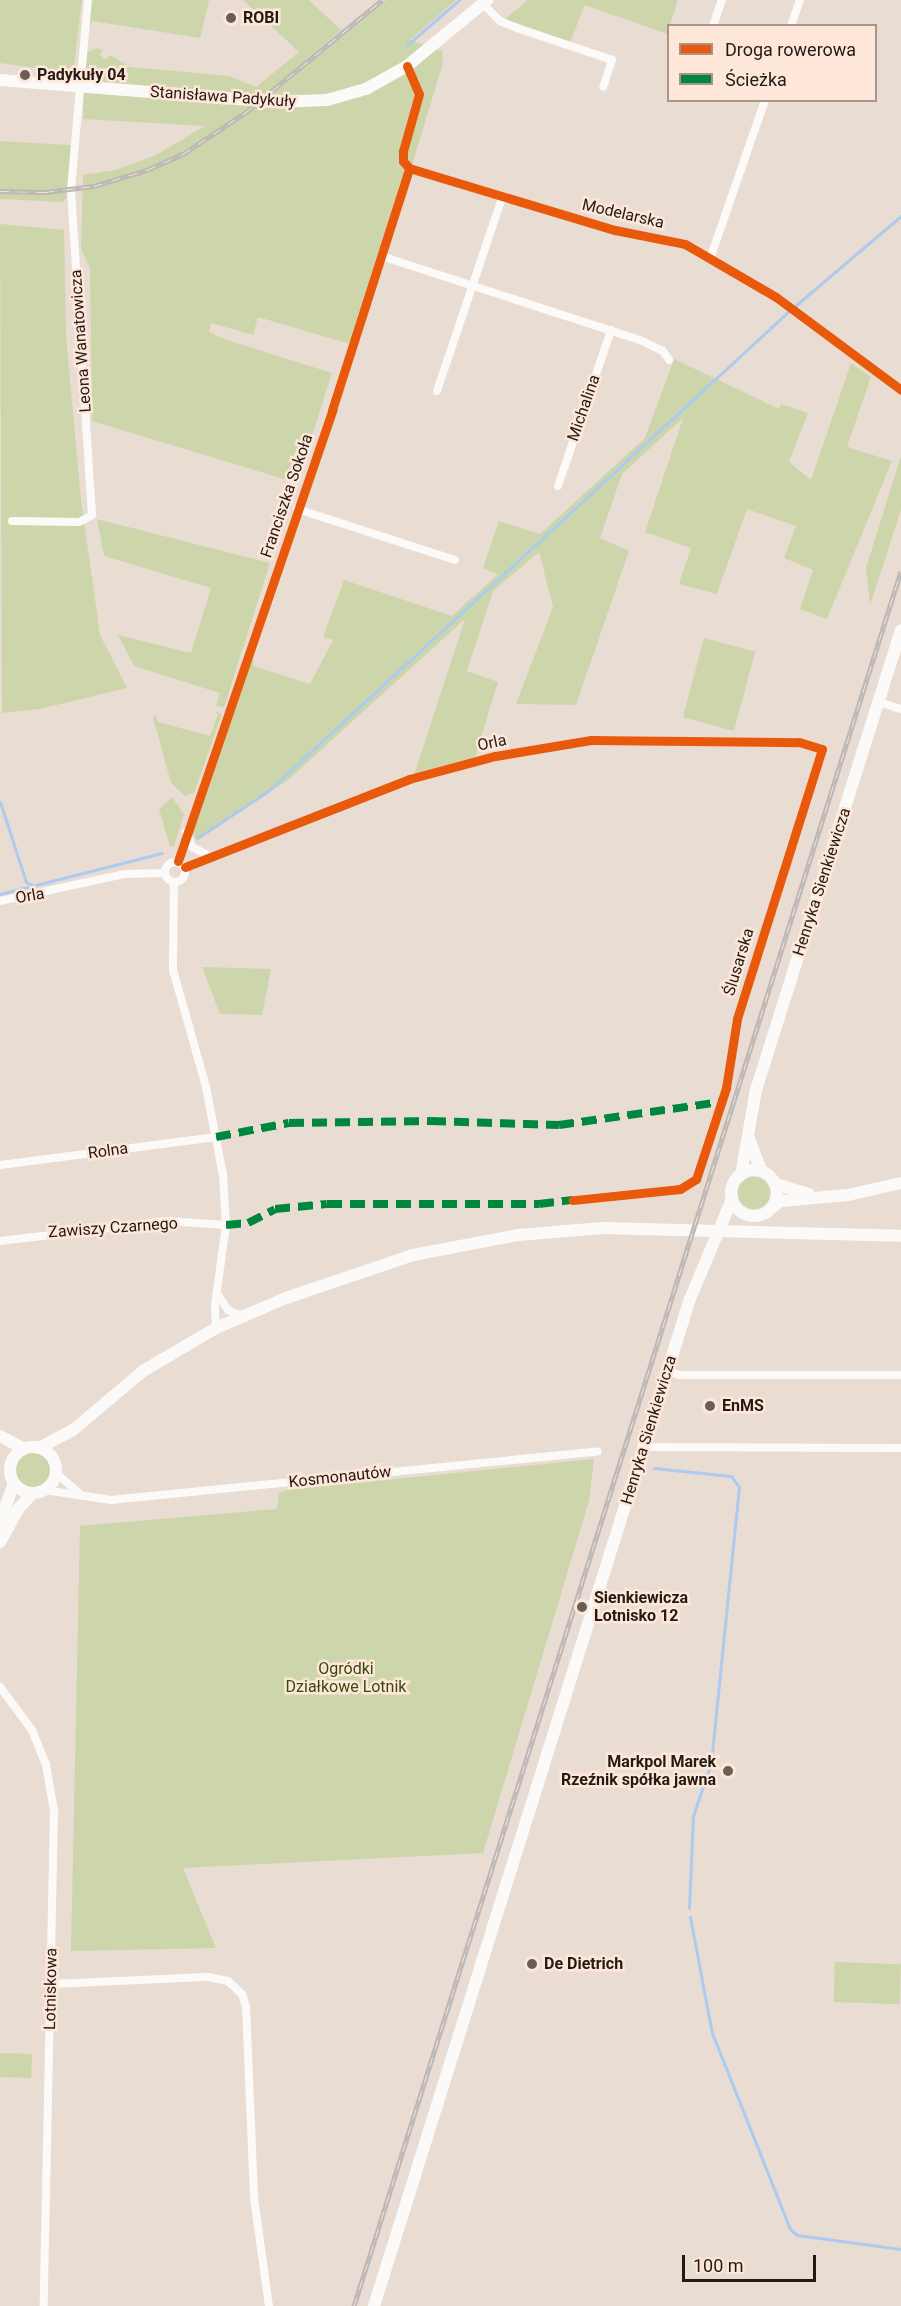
<!DOCTYPE html>
<meta charset="utf-8">
<style>
body{margin:0}
#map{position:relative;width:901px;height:2306px;overflow:hidden;background:#e9dcd3;font-family:Roboto,sans-serif}
div>[style]{position:absolute}
[style*='--x']{left:calc(var(--x)*1px);top:calc(var(--y)*1px);width:calc(var(--w)*1px);rotate:calc(var(--a)*1deg)}
.green>*{inset:0;background:#cdd6ab;transform-origin:0 0}
.round{border-radius:50%}
.stream>*{height:3px;margin:-1.5px;padding:0 1.5px;transform-origin:1.5px;border-radius:1.5px;background:#accbee}
.street>*{height:8px;margin:-4px;padding:0 4px;transform-origin:4px;border-radius:4px;background:#fcfaf8}
.street>.ring{margin:-4px;padding:0;box-sizing:content-box;background:none;border:8px solid #fcfaf8;border-radius:50%}
.secondary>*{height:12px;margin:-6px;padding:0 6px;transform-origin:6px;border-radius:6px;background:#fcfaf8}
.secondary>.ring{margin:-6px;padding:0;box-sizing:content-box;background:none;border:12px solid #fcfaf8;border-radius:50%}
.rail>*{height:5px;margin-top:-2.5px;transform-origin:0;background:repeating-linear-gradient(90deg,#fee7d8 0 9px,#bbb8b6 0 18px);box-sizing:border-box;border-block:2px solid #bbb8b6}
.quiet>*{height:8px;margin-top:-4px;transform-origin:0;background:repeating-linear-gradient(90deg,#00873e 0 15px,transparent 0 23px)}
.cycleway>*{height:9px;margin:-4.5px;padding:0 4.5px;transform-origin:4.5px;border-radius:4.5px;background:#e8590c}
.dots>*{width:16px;height:16px;translate:-50% -50%;box-sizing:border-box;border:3px solid #fee7d8;border-radius:50%}
span{translate:-50% -50%;white-space:nowrap;text-align:center;line-height:1.15;-webkit-text-stroke:5px #fee7d8;paint-order:stroke}
.poi-label{font-size:16px;color:#221a15;font-weight:700}
.left{translate:0 -50%;text-align:left}
.right{translate:-100% -50%;text-align:right}
.street-label{font-size:16px;color:#221a15}
.park-label{font-size:16px;color:#36490a}
.legend{position:absolute;left:667px;top:24px;width:210px;height:78px;box-sizing:border-box;background:#fee7d8;border:2px solid #a6958a;margin:0;padding:8px 10px;list-style:none;font-size:18px;color:#221a15}
.legend li{display:flex;align-items:center;gap:12px;height:30px}
.legend b{width:30px;border:2px solid #a6958a}
.scale{position:absolute;left:682px;top:2255px;width:134px;height:27px;box-sizing:border-box;border:3px solid #221a15;border-top:0;padding-left:8px;font-size:18px;line-height:21px;white-space:nowrap;color:#221a15;-webkit-text-stroke:4px #fee7d8;paint-order:stroke}
</style>
<div id="map">
<div class="green">
<i style="clip-path:polygon(0 0,82px 0,74px 65px,63px 72px,0 63px)"></i>
<i style="clip-path:polygon(91px 0,209px 0,200px 38px,92px 21px,88px 28px)"></i>
<i style="clip-path:polygon(243px 0,309px 0,341px 30px,303px 62px,306px 66px,386px 0,456px 0,410px 40px,442px 51px,443px 63px,357px 346px,258px 317px,253px 335px,211px 323px,209px 332px,227px 340px,332px 373px,297px 483px,92px 421px,90px 268px,81px 249px,83px 175px,115px 170px,156px 155px,205px 126px,83px 119px,85px 53px,97px 48px,103px 50px,100px 55px,106px 60px,110px 55px,130px 67px,230px 76px,256px 87px,299px 52px)"></i>
<i style="clip-path:polygon(528px 0,678px 0,667px 34px,585px 5px,570px 42px,505px 19px)"></i>
<i style="clip-path:polygon(0 141px,71px 145px,69px 195px,63px 202px,0 199px)"></i>
<i style="clip-path:polygon(0 224px,64px 230px,66px 336px,81px 500px,100px 635px,127px 688px,40px 709px,2px 713px)"></i>
<i style="clip-path:polygon(674px 359px,779px 409px,781px 404px,808px 413px,789px 462px,811px 480px,851px 363px,871px 377px,847px 447px,892px 461px,827px 619px,800px 609px,813px 570px,784px 558px,796px 526px,747px 509px,717px 594px,679px 584px,691px 548px,645px 532px,683px 418px,622px 474px,600px 538px,629px 551px,576px 705px,516px 704px,553px 607px,539px 552px,493px 591px,467px 671px,498px 682px,475px 757px,414px 775px,465px 619px,288px 780px,197px 841px,191px 831px,251px 660px,254px 660px,253px 666px,310px 684px,333px 640px,323px 637px,344px 580px,452px 616px,498px 574px,483px 568px,499px 521px,540px 534px,645px 438px)"></i>
<i style="clip-path:polygon(901px 456px,901px 510px,870px 605px,866px 568px)"></i>
<i style="clip-path:polygon(97px 519px,270px 563px,224px 707px,216px 706px,220px 693px,134px 666px,118px 635px,191px 653px,211px 588px,104px 556px)"></i>
<i style="left:704px;top:638px;width:53px;height:82px;rotate:15deg"></i>
<i style="clip-path:polygon(214px 711px,222px 714px,194px 793px,185px 796px,171px 783px,153px 717px,156px 716px,158px 722px,210px 736px,218px 715px)"></i>
<i style="clip-path:polygon(172px 797px,184px 814px,174px 846px,170px 846px,159px 809px)"></i>
<i style="clip-path:polygon(202px 967px,271px 969px,262px 1015px,220px 1014px)"></i>
<i class="round" style="left:738px;top:1177px;width:32px;height:32px"></i>
<i class="round" style="left:16px;top:1453px;width:34px;height:34px"></i>
<i style="clip-path:polygon(594px 1459px,589px 1501px,483px 1853px,183px 1868px,216px 1948px,71px 1951px,80px 1526px,277px 1509px,279px 1493px,287px 1490px)"></i>
<i style="left:835px;top:1962px;width:66px;height:40px;rotate:2deg"></i>
<i style="left:0;top:2053px;width:32px;height:24px;rotate:2deg"></i>
</div>
<div class="stream">
<i style="--x:407;--y:45;--w:69;--a:-40.9"></i>
<i style="--x:796;--y:305;--w:138;--a:-40.3"></i>
<i style="--x:0;--y:802;--w:84;--a:72"></i>
<i style="--x:26;--y:882;--w:9;--a:27"></i>
<i style="--x:197;--y:838;--w:85;--a:-33.5"></i>
<i style="--x:268;--y:791;--w:706;--a:-42.65"></i>
<i style="--x:0;--y:894;--w:167;--a:-14.2"></i>
<i style="--x:654;--y:1468;--w:77;--a:5.9"></i>
<i style="--x:731;--y:1476;--w:14;--a:54"></i>
<i style="--x:739;--y:1487;--w:277;--a:95.8"></i>
<i style="--x:711;--y:1763;--w:56;--a:108.8"></i>
<i style="--x:693;--y:1816;--w:92;--a:92.5"></i>
<i style="--x:690;--y:1917;--w:118;--a:79.3"></i>
<i style="--x:712;--y:2033;--w:211;--a:68.3"></i>
<i style="--x:790;--y:2229;--w:9;--a:41"></i>
<i style="--x:797;--y:2235;--w:105;--a:7.7"></i>
</div>
<div class="street">
<i style="--x:483;--y:4;--w:24;--a:45"></i>
<i style="--x:500;--y:21;--w:18;--a:22"></i>
<i style="--x:517;--y:28;--w:100;--a:18.6"></i>
<i style="--x:612;--y:60;--w:28;--a:108"></i>
<i style="--x:713;--y:26;--w:28;--a:-71"></i>
<i style="--x:791;--y:26;--w:28;--a:-71"></i>
<i style="--x:407;--y:66;--w:30;--a:67"></i>
<i style="--x:419;--y:94;--w:59;--a:105.7"></i>
<i style="--x:403;--y:151;--w:10;--a:90"></i>
<i style="--x:403;--y:161;--w:9;--a:49"></i>
<i style="--x:409;--y:168;--w:215;--a:16.8"></i>
<i style="--x:615;--y:230;--w:71;--a:11.3"></i>
<i style="--x:685;--y:244;--w:105;--a:30.2"></i>
<i style="--x:776;--y:297;--w:156;--a:36.6"></i>
<i style="--x:381;--y:256;--w:272;--a:18"></i>
<i style="--x:640;--y:340;--w:25;--a:26"></i>
<i style="--x:663;--y:351;--w:11;--a:56"></i>
<i style="--x:711;--y:256;--w:165;--a:-70.9"></i>
<i style="--x:437;--y:391;--w:204;--a:-71.4"></i>
<i style="--x:558;--y:486;--w:165;--a:-71.2"></i>
<i style="--x:297;--y:509;--w:166;--a:17.9"></i>
<i style="--x:12;--y:521;--w:67;--a:0.9"></i>
<i style="--x:79;--y:522;--w:15;--a:-28"></i>
<i style="--x:92;--y:515;--w:327;--a:-93.7"></i>
<i style="--x:71;--y:189;--w:190;--a:-84.9"></i>
<i style="--x:879;--y:702;--w:23;--a:18"></i>
<i style="--x:186;--y:832;--w:16;--a:68"></i>
<i style="--x:192;--y:847;--w:20;--a:27"></i>
<i style="--x:178;--y:861;--w:477;--a:-71.1"></i>
<i style="--x:332;--y:410;--w:254;--a:-72.3"></i>
<i class="ring" style="left:165px;top:862px;width:12px;height:12px"></i>
<i style="--x:185;--y:867;--w:241;--a:-21.4"></i>
<i style="--x:409;--y:779;--w:89;--a:-15"></i>
<i style="--x:495;--y:756;--w:97;--a:-9.5"></i>
<i style="--x:591;--y:740;--w:208;--a:0.6"></i>
<i style="--x:799;--y:742;--w:24;--a:17"></i>
<i style="--x:822;--y:749;--w:283;--a:107.5"></i>
<i style="--x:737;--y:1019;--w:70;--a:99.1"></i>
<i style="--x:726;--y:1088;--w:96;--a:108.2"></i>
<i style="--x:696;--y:1179;--w:19;--a:148"></i>
<i style="--x:680;--y:1189;--w:108;--a:174.1"></i>
<i style="--x:174;--y:882;--w:88;--a:90.7"></i>
<i style="--x:173;--y:970;--w:122;--a:74.2"></i>
<i style="--x:206;--y:1087;--w:90;--a:79.1"></i>
<i style="--x:223;--y:1175;--w:50;--a:86.6"></i>
<i style="--x:226;--y:1225;--w:81;--a:97.8"></i>
<i style="--x:215;--y:1305;--w:23;--a:88"></i>
<i style="--x:0;--y:901;--w:128;--a:-12.2"></i>
<i style="--x:125;--y:874;--w:40;--a:-1.4"></i>
<i style="--x:0;--y:1165;--w:218;--a:-7.4"></i>
<i style="--x:0;--y:1241;--w:169;--a:-6.8"></i>
<i style="--x:168;--y:1221;--w:58;--a:3.9"></i>
<i style="--x:218;--y:1295;--w:18;--a:56"></i>
<i style="--x:228;--y:1310;--w:14;--a:25"></i>
<i style="--x:667;--y:1371;--w:13;--a:18"></i>
<i style="--x:679;--y:1375;--w:222;--a:0"></i>
<i style="--x:644;--y:1447;--w:257;--a:0.2"></i>
<i style="--x:56;--y:1473;--w:35;--a:41"></i>
<i style="--x:44;--y:1490;--w:68;--a:8.5"></i>
<i style="--x:111;--y:1500;--w:489;--a:-5.7"></i>
<i style="--x:0;--y:1687;--w:54;--a:53.3"></i>
<i style="--x:32;--y:1730;--w:38;--a:68"></i>
<i style="--x:46;--y:1765;--w:47;--a:80.1"></i>
<i style="--x:54;--y:1811;--w:495;--a:91.2"></i>
<i style="--x:51;--y:1984;--w:157;--a:-2.6"></i>
<i style="--x:208;--y:1977;--w:20;--a:11"></i>
<i style="--x:228;--y:1981;--w:19;--a:43"></i>
<i style="--x:242;--y:1994;--w:14;--a:73"></i>
<i style="--x:246;--y:2007;--w:191;--a:87.6"></i>
<i style="--x:254;--y:2198;--w:109;--a:82.1"></i>
</div>
<div class="secondary">
<i style="--x:0;--y:80;--w:276;--a:4.6"></i>
<i style="--x:275;--y:102;--w:52;--a:-2.2"></i>
<i style="--x:327;--y:100;--w:41;--a:-15.8"></i>
<i style="--x:366;--y:89;--w:47;--a:-29.3"></i>
<i style="--x:407;--y:66;--w:104;--a:-39.5"></i>
<i style="--x:749;--y:1139;--w:34;--a:69"></i>
<i class="ring" style="left:731px;top:1170px;width:34px;height:34px"></i>
<i style="--x:741;--y:1175;--w:86;--a:-80"></i>
<i style="--x:756;--y:1090;--w:482;--a:-72.5"></i>
<i style="--x:776;--y:1184;--w:34;--a:17"></i>
<i style="--x:774;--y:1206;--w:9;--a:-36"></i>
<i style="--x:781;--y:1201;--w:67;--a:-5.1"></i>
<i style="--x:848;--y:1195;--w:54;--a:-12.8"></i>
<i style="--x:0;--y:1436;--w:27;--a:28"></i>
<i class="ring" style="left:10px;top:1447px;width:34px;height:34px"></i>
<i style="--x:39;--y:1448;--w:38;--a:-28"></i>
<i style="--x:73;--y:1430;--w:92;--a:-40.1"></i>
<i style="--x:143;--y:1371;--w:85;--a:-30.5"></i>
<i style="--x:216;--y:1328;--w:76;--a:-23.2"></i>
<i style="--x:286;--y:1298;--w:134;--a:-18.7"></i>
<i style="--x:413;--y:1255;--w:107;--a:-10.8"></i>
<i style="--x:518;--y:1235;--w:85;--a:-4.7"></i>
<i style="--x:603;--y:1228;--w:298;--a:1.5"></i>
<i style="--x:0;--y:1522;--w:41;--a:-70.3"></i>
<i style="--x:0;--y:1542;--w:38;--a:-61"></i>
<i style="--x:18;--y:1509;--w:22;--a:-47"></i>
<i style="--x:374;--y:2306;--w:1055;--a:-72.58"></i>
<i style="--x:690;--y:1299;--w:108;--a:-67.2"></i>
</div>
<div class="rail">
<i style="--x:0;--y:191;--w:45;--a:1.3"></i>
<i style="--x:45;--y:192;--w:49;--a:-7"></i>
<i style="--x:94;--y:186;--w:55;--a:-16.8"></i>
<i style="--x:147;--y:170;--w:39;--a:-24"></i>
<i style="--x:183;--y:154;--w:74;--a:-33.5"></i>
<i style="--x:245;--y:113;--w:178;--a:-39.5"></i>
<i style="--x:354;--y:2306;--w:1819;--a:-72.5"></i>
</div>
<div class="quiet">
<i style="--x:216;--y:1137;--w:74;--a:-10.9"></i>
<i style="--x:289;--y:1123;--w:142;--a:-0.8"></i>
<i style="--x:431;--y:1121;--w:128;--a:1.8"></i>
<i style="--x:559;--y:1125;--w:164;--a:-8.1"></i>
<i style="--x:226;--y:1225;--w:22;--a:-5"></i>
<i style="--x:248;--y:1223;--w:30;--a:-27"></i>
<i style="--x:275;--y:1209;--w:52;--a:-5.5"></i>
<i style="--x:327;--y:1204;--w:212;--a:0"></i>
<i style="--x:539;--y:1204;--w:34;--a:-7"></i>
</div>
<div class="cycleway">
<i style="--x:407;--y:66;--w:30;--a:67"></i>
<i style="--x:419;--y:94;--w:59;--a:105.7"></i>
<i style="--x:403;--y:151;--w:10;--a:90"></i>
<i style="--x:403;--y:161;--w:9;--a:49"></i>
<i style="--x:409;--y:168;--w:215;--a:16.8"></i>
<i style="--x:615;--y:230;--w:71;--a:11.3"></i>
<i style="--x:685;--y:244;--w:105;--a:30.2"></i>
<i style="--x:776;--y:297;--w:156;--a:36.6"></i>
<i style="--x:178;--y:861;--w:477;--a:-71.1"></i>
<i style="--x:332;--y:410;--w:254;--a:-72.3"></i>
<i style="--x:185;--y:867;--w:241;--a:-21.4"></i>
<i style="--x:409;--y:779;--w:89;--a:-15"></i>
<i style="--x:495;--y:756;--w:97;--a:-9.5"></i>
<i style="--x:591;--y:740;--w:208;--a:0.6"></i>
<i style="--x:799;--y:742;--w:24;--a:17"></i>
<i style="--x:822;--y:749;--w:283;--a:107.5"></i>
<i style="--x:737;--y:1019;--w:70;--a:99.1"></i>
<i style="--x:726;--y:1088;--w:96;--a:108.2"></i>
<i style="--x:696;--y:1179;--w:19;--a:148"></i>
<i style="--x:680;--y:1189;--w:108;--a:174.1"></i>
</div>
<div class="dots">
<i style="left:231px;top:18px;background:#685e58"></i>
<i style="left:25px;top:75px;background:#685e58"></i>
<i style="left:710px;top:1406px;background:#685e58"></i>
<i style="left:582px;top:1607px;background:#685e58"></i>
<i style="left:728px;top:1771px;background:#685e58"></i>
<i style="left:532px;top:1964px;background:#685e58"></i>
</div>
<div class="poi-label">
<span class="left" style="left:243px;top:18px">ROBI</span>
<span class="left" style="left:37px;top:75px">Padykuły 04</span>
<span class="left" style="left:722px;top:1406px">EnMS</span>
<span class="left" style="left:594px;top:1607px">Sienkiewicza<br>Lotnisko 12</span>
<span class="right" style="left:716px;top:1771px">Markpol Marek<br>Rzeźnik spółka jawna</span>
<span class="left" style="left:544px;top:1964px">De Dietrich</span>
</div>
<div class="street-label">
<span style="left:223px;top:97px;rotate:4deg">Stanisława Padykuły</span>
<span style="left:623px;top:214px;rotate:13deg">Modelarska</span>
<span style="left:81px;top:341px;rotate:-94deg">Leona Wanatowicza</span>
<span style="left:584px;top:408px;rotate:-71deg">Michalina</span>
<span style="left:287px;top:496px;rotate:-71deg">Franciszka Sokoła</span>
<span style="left:492px;top:743px;rotate:-12deg">Orla</span>
<span style="left:822px;top:882px;rotate:-72deg">Henryka Sienkiewicza</span>
<span style="left:30px;top:896px;rotate:-10deg">Orla</span>
<span style="left:739px;top:962px;rotate:-73deg">Ślusarska</span>
<span style="left:108px;top:1151px;rotate:-8deg">Rolna</span>
<span style="left:113px;top:1228px;rotate:-4deg">Zawiszy Czarnego</span>
<span style="left:649px;top:1430px;rotate:-73deg">Henryka Sienkiewicza</span>
<span style="left:340px;top:1477px;rotate:-6deg">Kosmonautów</span>
<span style="left:51px;top:1989px;rotate:-89deg">Lotniskowa</span>
</div>
<div class="park-label">
<span style="left:346px;top:1678px">Ogródki<br>Działkowe Lotnik</span>
</div>
<ul class="legend">
<li><b style="height:8px;background:#e8590c"></b>Droga rowerowa</li>
<li><b style="height:8px;background:#00873e"></b>Ścieżka</li>
</ul>
<div class="scale">100 m</div>
</div>
